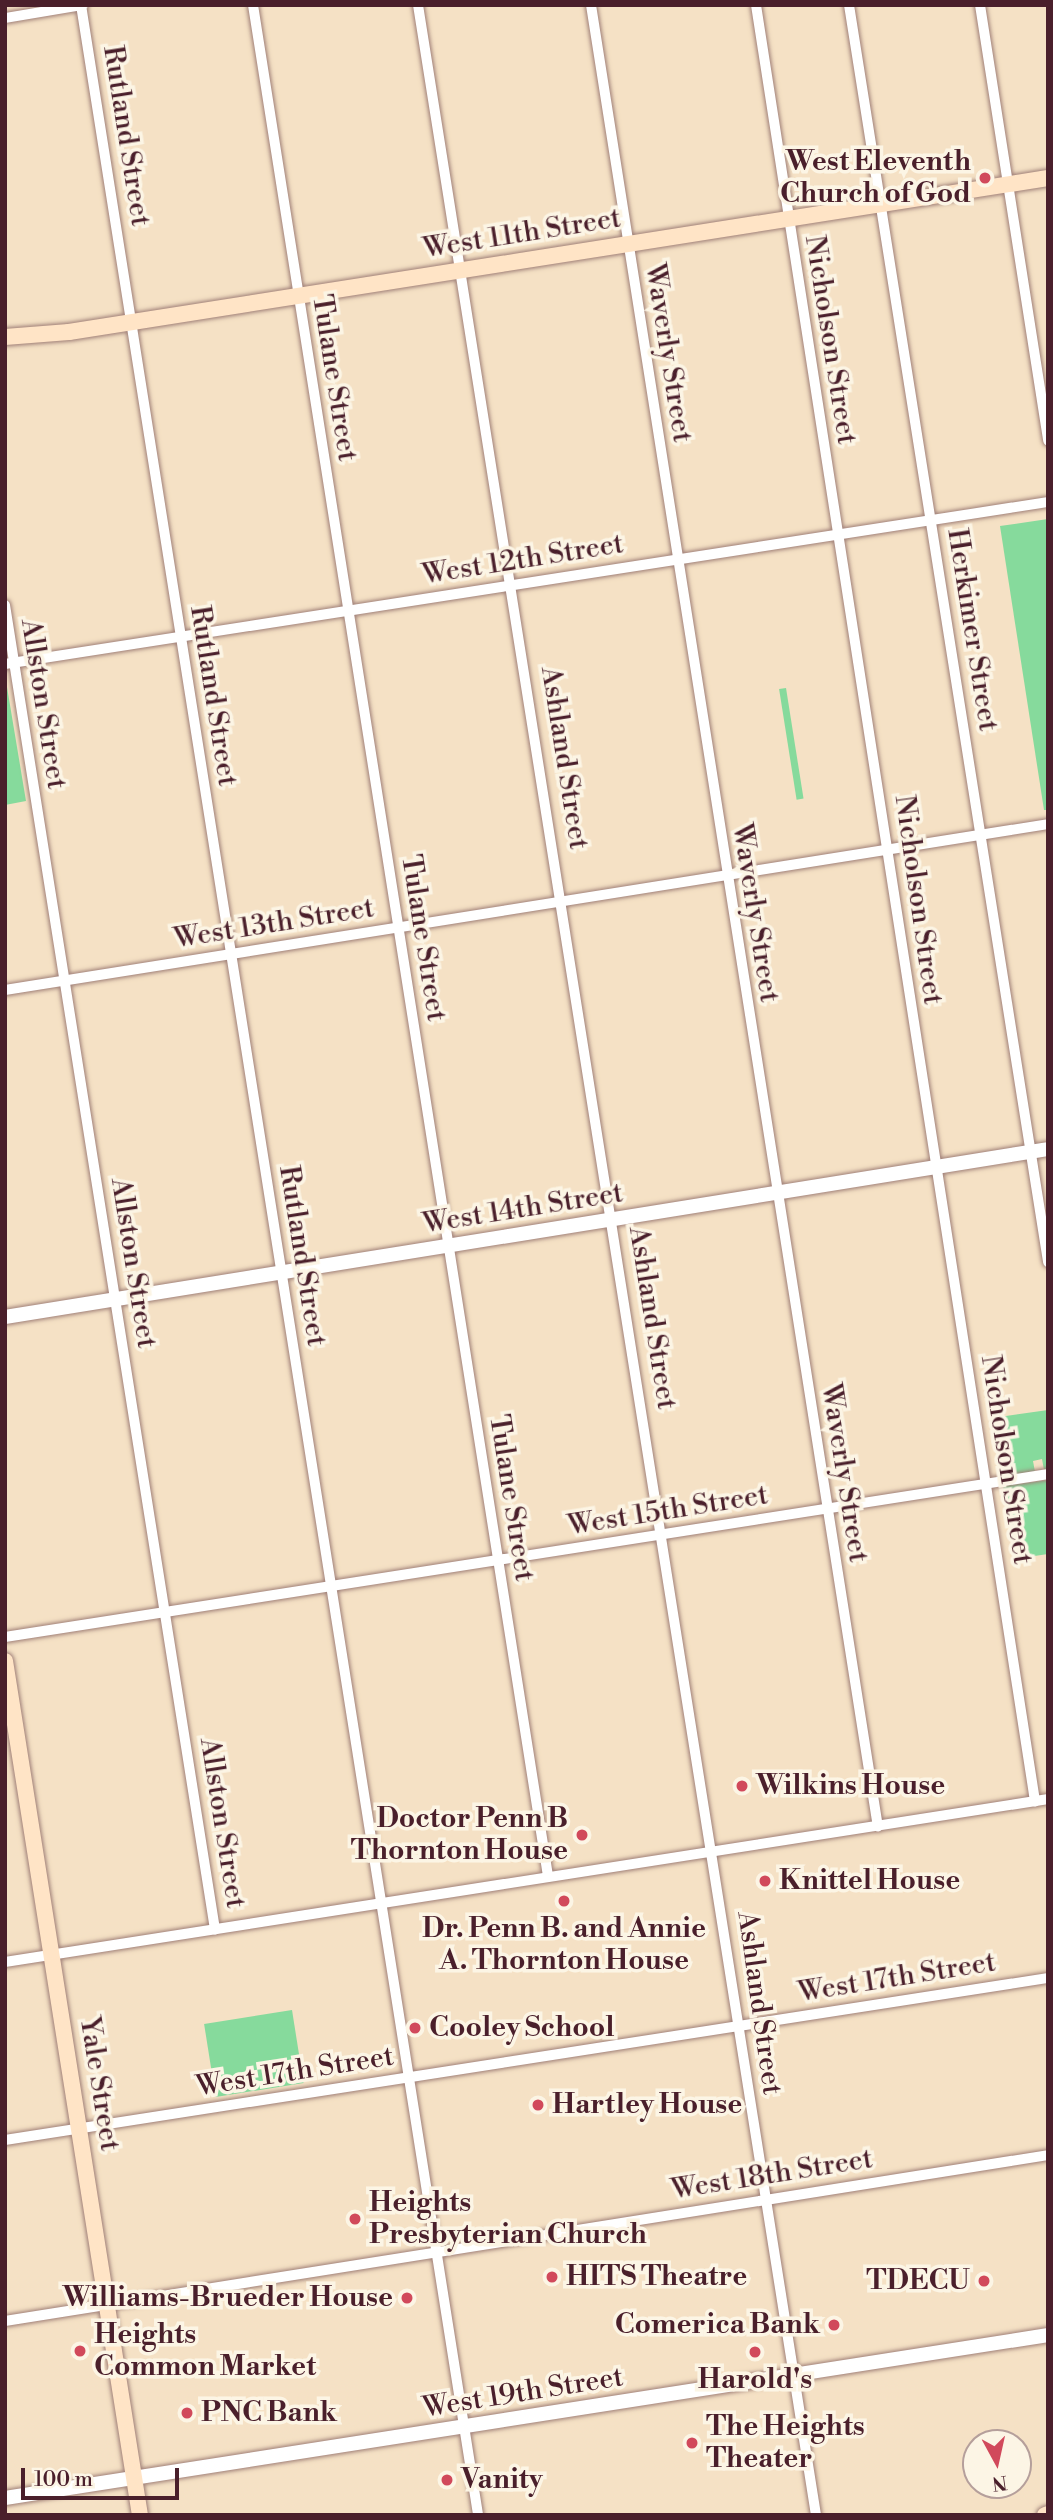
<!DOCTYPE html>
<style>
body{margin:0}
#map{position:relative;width:1053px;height:2520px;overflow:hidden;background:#f5e1c5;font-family:"Libre Bodoni",serif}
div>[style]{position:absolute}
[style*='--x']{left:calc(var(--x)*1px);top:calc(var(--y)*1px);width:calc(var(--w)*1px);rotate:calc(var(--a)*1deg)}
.green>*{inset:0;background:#86da9c;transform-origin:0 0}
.roads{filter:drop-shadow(0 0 2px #a08078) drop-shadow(0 0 2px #a08078)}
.minor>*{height:10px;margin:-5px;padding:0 5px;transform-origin:5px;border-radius:5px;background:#fff}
.tertiary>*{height:14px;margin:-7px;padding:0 7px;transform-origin:7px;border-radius:7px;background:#fff}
.secondary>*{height:16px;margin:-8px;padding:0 8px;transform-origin:8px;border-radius:8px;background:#ffe4c6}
.dots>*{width:19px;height:19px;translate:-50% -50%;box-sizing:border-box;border:4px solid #fcf5e5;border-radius:50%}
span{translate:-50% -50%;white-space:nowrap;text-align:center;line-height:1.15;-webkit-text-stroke:7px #fcf5e5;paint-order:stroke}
.street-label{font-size:28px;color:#4a1f2b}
.poi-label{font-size:28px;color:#4a1f2b;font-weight:700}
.right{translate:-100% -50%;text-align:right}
.left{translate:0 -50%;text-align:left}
.frame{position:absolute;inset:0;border:7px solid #4a1f2b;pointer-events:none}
.north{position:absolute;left:962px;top:2429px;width:70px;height:70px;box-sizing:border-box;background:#fcf5e5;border:2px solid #b59f9b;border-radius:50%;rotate:172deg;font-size:19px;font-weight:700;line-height:28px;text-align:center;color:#4a1f2b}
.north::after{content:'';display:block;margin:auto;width:24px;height:32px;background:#d1495b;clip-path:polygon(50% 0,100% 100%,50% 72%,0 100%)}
.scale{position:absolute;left:21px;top:2468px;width:158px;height:32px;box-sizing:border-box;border:4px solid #4a1f2b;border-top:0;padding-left:9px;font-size:21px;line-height:24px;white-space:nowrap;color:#4a1f2b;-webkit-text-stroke:5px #fcf5e5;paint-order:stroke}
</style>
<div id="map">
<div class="green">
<i style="clip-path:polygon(1048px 519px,1048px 810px,1044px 810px,1000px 526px)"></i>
<i style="clip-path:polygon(5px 675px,26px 801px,5px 805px)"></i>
<i style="left:786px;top:688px;width:112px;height:7px;rotate:81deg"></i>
<i style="clip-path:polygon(1048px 1410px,1048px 1470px,1044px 1470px,1042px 1459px,1033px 1461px,1035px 1472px,1001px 1477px,992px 1418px)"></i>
<i style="clip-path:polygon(1048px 1480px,1048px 1554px,1015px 1559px,1003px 1486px)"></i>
<i style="left:292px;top:2010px;width:74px;height:89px;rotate:81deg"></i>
</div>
<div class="roads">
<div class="minor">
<i style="--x:81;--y:5;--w:2541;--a:81.01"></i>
<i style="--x:253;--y:5;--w:1895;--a:81.04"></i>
<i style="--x:418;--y:5;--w:2541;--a:80.99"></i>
<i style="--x:591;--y:5;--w:1844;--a:81.05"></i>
<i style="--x:756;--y:5;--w:1818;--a:81.17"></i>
<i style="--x:849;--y:5;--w:1273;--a:81"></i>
<i style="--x:980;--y:5;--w:441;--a:81.1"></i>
<i style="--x:5;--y:18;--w:79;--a:-9.5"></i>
<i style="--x:5;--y:605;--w:1341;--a:80.99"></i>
<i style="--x:5;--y:664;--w:1056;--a:-8.83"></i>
<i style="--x:5;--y:990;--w:1056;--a:-9.04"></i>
<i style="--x:5;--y:1637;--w:1056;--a:-8.88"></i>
<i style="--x:5;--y:1962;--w:1056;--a:-8.88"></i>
<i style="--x:5;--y:2140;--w:1056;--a:-8.83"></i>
<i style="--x:5;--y:2321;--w:1056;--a:-9.04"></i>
</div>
<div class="tertiary">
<i style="--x:5;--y:1317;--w:1056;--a:-9.15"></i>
<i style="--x:5;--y:2498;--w:1056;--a:-8.88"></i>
</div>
<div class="secondary">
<i style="--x:5;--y:337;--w:64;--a:-4.5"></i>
<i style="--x:69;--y:332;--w:991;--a:-8.94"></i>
<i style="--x:5;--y:1661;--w:865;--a:81.02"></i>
<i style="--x:1045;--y:2515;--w:3;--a:-18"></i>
</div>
</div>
<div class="dots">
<i style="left:985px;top:178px;background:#d1495b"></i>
<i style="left:742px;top:1786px;background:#d1495b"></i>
<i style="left:582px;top:1835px;background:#d1495b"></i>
<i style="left:765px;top:1881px;background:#d1495b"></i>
<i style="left:564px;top:1901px;background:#d1495b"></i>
<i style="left:415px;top:2028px;background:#d1495b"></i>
<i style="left:538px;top:2105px;background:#d1495b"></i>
<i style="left:355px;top:2219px;background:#d1495b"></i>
<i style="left:552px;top:2277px;background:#d1495b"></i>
<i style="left:984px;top:2281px;background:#d1495b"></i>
<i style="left:407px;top:2298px;background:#d1495b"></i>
<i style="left:834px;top:2325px;background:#d1495b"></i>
<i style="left:80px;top:2351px;background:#d1495b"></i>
<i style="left:755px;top:2352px;background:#d1495b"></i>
<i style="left:187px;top:2413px;background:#d1495b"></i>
<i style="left:692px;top:2443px;background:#d1495b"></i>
<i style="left:447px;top:2480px;background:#d1495b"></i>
</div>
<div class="street-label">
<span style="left:126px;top:136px;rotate:81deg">Rutland Street</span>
<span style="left:522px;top:234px;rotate:-9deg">West 11th Street</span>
<span style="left:830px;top:340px;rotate:81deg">Nicholson Street</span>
<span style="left:668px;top:353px;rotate:81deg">Waverly Street</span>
<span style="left:334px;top:378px;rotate:81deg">Tulane Street</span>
<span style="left:523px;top:560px;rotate:-9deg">West 12th Street</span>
<span style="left:972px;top:630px;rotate:81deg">Herkimer Street</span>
<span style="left:213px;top:696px;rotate:81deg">Rutland Street</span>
<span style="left:43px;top:704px;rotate:81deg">Allston Street</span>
<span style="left:564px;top:758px;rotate:81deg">Ashland Street</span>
<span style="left:918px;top:900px;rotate:82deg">Nicholson Street</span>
<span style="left:755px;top:913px;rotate:81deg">Waverly Street</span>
<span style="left:274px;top:924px;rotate:-9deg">West 13th Street</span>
<span style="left:423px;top:938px;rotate:81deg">Tulane Street</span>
<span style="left:523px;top:1209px;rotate:-9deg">West 14th Street</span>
<span style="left:302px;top:1256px;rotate:81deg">Rutland Street</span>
<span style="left:133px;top:1263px;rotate:81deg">Allston Street</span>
<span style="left:652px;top:1318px;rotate:81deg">Ashland Street</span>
<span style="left:1006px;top:1460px;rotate:81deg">Nicholson Street</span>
<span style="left:844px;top:1473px;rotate:81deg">Waverly Street</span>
<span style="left:511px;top:1498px;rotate:81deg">Tulane Street</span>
<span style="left:668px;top:1511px;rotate:-9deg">West 15th Street</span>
<span style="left:222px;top:1823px;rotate:81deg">Allston Street</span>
<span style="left:897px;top:1978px;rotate:-9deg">West 17th Street</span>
<span style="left:759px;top:2003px;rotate:82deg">Ashland Street</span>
<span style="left:295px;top:2072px;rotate:-9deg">West 17th Street</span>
<span style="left:99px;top:2084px;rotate:81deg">Yale Street</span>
<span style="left:772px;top:2175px;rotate:-9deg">West 18th Street</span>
<span style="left:523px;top:2393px;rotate:-9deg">West 19th Street</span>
</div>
<div class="poi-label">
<span class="right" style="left:971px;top:178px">West Eleventh<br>Church of God</span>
<span class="left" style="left:756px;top:1786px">Wilkins House</span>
<span class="right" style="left:568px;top:1835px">Doctor Penn B<br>Thornton House</span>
<span class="left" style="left:779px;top:1881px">Knittel House</span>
<span style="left:564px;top:1945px">Dr. Penn B. and Annie<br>A. Thornton House</span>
<span class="left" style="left:429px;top:2028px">Cooley School</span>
<span class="left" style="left:552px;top:2105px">Hartley House</span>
<span class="left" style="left:369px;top:2219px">Heights<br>Presbyterian Church</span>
<span class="left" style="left:566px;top:2277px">HITS Theatre</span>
<span class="right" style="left:970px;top:2281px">TDECU</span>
<span class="right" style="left:393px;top:2298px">Williams-Brueder House</span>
<span class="right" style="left:820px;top:2325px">Comerica Bank</span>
<span class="left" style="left:94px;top:2351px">Heights<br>Common Market</span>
<span style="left:755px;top:2380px">Harold's</span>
<span class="left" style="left:201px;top:2413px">PNC Bank</span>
<span class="left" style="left:706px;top:2443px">The Heights<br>Theater</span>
<span class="left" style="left:461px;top:2480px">Vanity</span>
</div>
<div class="frame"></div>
<div class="north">N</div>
<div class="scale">100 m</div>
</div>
